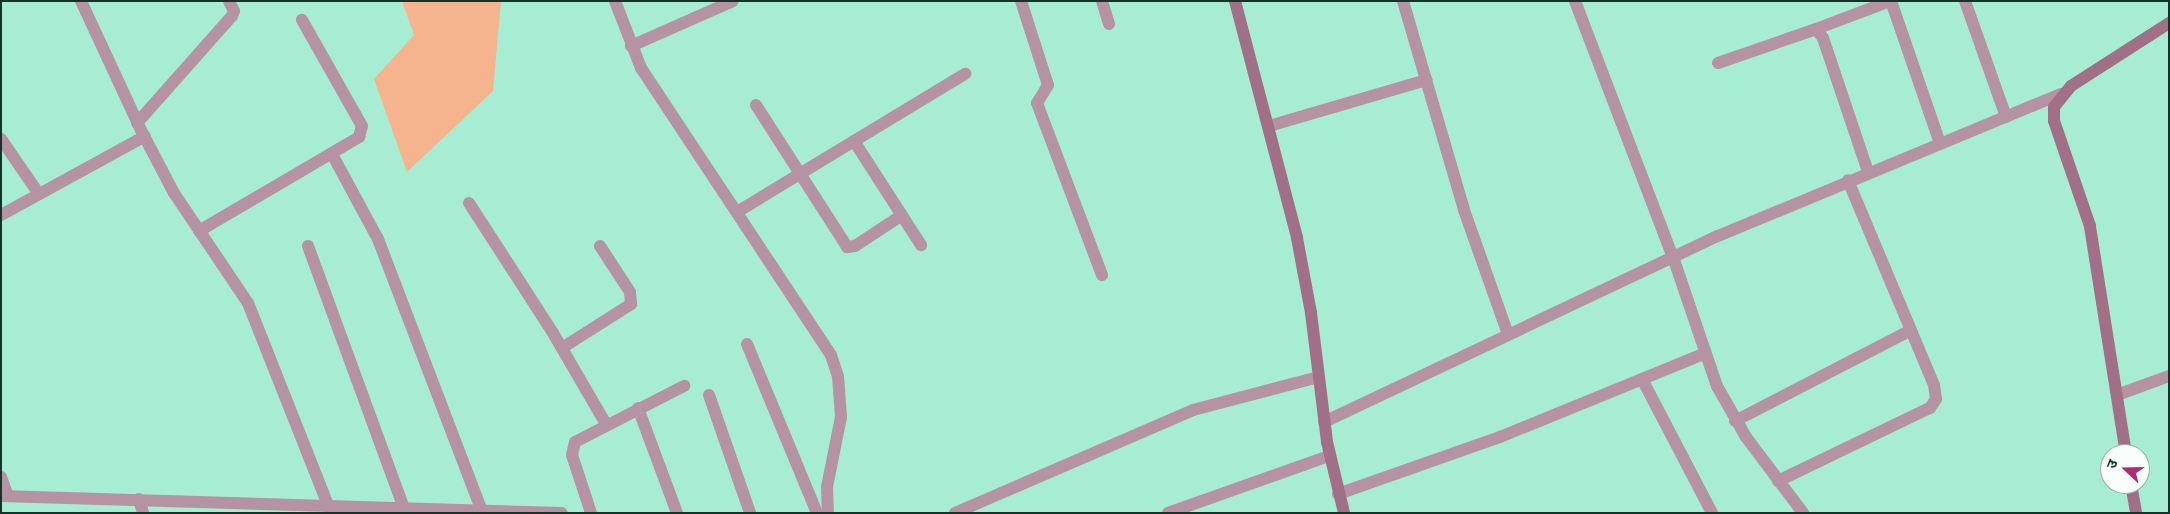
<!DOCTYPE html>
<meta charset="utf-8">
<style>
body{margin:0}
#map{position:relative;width:2170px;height:514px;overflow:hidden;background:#a6edd4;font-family:"Archivo Narrow","Noto Sans Devanagari",sans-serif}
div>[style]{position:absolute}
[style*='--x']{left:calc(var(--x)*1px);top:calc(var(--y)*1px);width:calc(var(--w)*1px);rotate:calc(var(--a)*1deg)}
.green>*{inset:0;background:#f5b48e}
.street>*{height:12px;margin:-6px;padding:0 6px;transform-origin:6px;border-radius:6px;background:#b693a2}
.secondary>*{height:12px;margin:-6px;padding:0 6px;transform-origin:6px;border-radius:6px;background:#a17086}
span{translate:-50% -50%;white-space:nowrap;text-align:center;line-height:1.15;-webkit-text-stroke:5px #f8fefc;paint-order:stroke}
.frame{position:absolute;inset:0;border:2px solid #16332a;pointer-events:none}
.north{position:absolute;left:2100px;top:444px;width:50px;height:50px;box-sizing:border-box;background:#f8fefc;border:1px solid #9eada8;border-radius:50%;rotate:291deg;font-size:14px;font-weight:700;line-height:20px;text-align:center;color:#16332a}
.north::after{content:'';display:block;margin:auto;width:18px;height:22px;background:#ae2b75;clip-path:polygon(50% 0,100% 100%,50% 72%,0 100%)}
</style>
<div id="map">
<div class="green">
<i style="clip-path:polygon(402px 1px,501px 1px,493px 91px,407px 172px,374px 79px,414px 35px)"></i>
</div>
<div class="street">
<i style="--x:81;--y:1;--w:142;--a:65.1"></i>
<i style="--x:141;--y:130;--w:71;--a:62.4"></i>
<i style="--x:174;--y:193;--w:133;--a:56.1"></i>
<i style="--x:248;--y:303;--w:226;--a:68.4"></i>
<i style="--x:615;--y:1;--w:72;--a:68.8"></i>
<i style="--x:641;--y:68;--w:344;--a:56.5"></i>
<i style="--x:831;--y:355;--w:22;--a:72"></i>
<i style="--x:838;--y:376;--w:41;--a:85.8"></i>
<i style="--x:841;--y:417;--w:71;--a:101.3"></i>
<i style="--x:827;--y:487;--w:26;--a:88"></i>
<i style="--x:1021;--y:1;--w:88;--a:72.2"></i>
<i style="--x:1048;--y:85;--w:21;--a:121"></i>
<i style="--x:1037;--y:103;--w:184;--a:69.3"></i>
<i style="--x:1102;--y:1;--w:24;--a:73"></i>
<i style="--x:1403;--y:1;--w:218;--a:73.7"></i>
<i style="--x:1464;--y:210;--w:132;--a:70.5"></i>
<i style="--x:1575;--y:1;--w:274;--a:69.1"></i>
<i style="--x:1673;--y:257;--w:136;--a:71.2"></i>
<i style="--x:1717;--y:386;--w:59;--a:60.4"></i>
<i style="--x:1746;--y:437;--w:95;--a:53.1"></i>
<i style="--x:1891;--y:1;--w:150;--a:71"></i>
<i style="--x:1965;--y:1;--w:123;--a:70.5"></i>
<i style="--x:1816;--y:29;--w:79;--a:-20.7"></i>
<i style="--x:631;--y:46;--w:111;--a:-23.8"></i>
<i style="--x:1718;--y:63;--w:104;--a:-19.1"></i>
<i style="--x:1816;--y:29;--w:11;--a:52"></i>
<i style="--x:1823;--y:38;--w:141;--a:71.4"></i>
<i style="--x:756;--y:105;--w:169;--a:57.3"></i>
<i style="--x:847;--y:247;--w:8;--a:-7"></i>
<i style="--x:855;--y:246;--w:56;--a:-33.4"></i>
<i style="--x:137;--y:123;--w:143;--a:-48.4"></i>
<i style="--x:232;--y:16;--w:5;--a:-68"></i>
<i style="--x:234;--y:11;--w:11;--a:-117"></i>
<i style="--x:1269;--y:126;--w:164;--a:-16.3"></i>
<i style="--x:1;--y:139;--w:67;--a:55.4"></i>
<i style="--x:854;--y:141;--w:124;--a:57.2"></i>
<i style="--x:332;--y:154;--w:97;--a:61.6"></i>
<i style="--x:378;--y:239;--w:289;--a:69.1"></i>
<i style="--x:469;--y:203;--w:155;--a:57.1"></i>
<i style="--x:553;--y:333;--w:105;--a:59.8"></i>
<i style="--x:737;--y:212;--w:267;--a:-31.2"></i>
<i style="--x:1;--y:215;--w:164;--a:-28.7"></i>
<i style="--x:199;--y:231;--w:186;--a:-30.4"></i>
<i style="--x:359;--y:137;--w:11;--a:-75"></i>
<i style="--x:362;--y:126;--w:122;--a:-119.5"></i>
<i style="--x:308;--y:246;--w:277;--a:69.9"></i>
<i style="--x:747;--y:344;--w:183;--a:67.5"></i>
<i style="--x:562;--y:348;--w:82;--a:-32.5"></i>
<i style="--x:631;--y:304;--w:12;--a:-95"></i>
<i style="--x:630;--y:292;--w:55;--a:-123.1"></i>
<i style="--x:1642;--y:379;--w:151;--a:62.4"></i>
<i style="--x:709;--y:395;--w:125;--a:70.8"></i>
<i style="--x:2117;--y:395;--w:55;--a:-20.1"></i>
<i style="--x:638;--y:408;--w:112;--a:69.6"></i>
<i style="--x:1735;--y:421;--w:198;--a:-27.3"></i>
<i style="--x:1324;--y:422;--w:436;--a:-25.3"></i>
<i style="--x:1718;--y:236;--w:371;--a:-22.5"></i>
<i style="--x:1;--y:477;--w:20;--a:70"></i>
<i style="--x:1778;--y:481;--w:169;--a:-25.7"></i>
<i style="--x:1930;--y:408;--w:11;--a:-56"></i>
<i style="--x:1936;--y:399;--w:14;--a:-98"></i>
<i style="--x:1934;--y:385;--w:222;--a:-112.8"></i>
<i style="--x:1338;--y:494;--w:172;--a:-19.4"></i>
<i style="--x:1500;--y:437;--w:222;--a:-22.2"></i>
<i style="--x:1;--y:496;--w:561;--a:1.74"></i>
<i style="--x:139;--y:499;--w:15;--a:74"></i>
<i style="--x:591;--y:513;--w:61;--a:-108.1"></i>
<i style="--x:572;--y:455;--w:13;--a:-77"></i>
<i style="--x:575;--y:442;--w:123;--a:-27.2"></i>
<i style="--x:955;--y:513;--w:259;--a:-23.4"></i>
<i style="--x:1193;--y:410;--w:130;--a:-14.7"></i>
<i style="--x:1168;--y:513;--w:171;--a:-19.5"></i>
</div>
<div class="secondary">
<i style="--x:1235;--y:1;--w:245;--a:75.3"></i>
<i style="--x:1297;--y:238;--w:76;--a:79.4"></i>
<i style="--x:1311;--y:313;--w:130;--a:82.9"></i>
<i style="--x:1327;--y:442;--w:73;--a:76.5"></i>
<i style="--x:2126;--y:454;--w:231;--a:-99"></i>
<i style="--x:2090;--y:226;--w:111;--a:-108.9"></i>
<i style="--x:2054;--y:121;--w:14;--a:-90"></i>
<i style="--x:2054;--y:107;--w:27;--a:-51"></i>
<i style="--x:2071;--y:86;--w:117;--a:-32.7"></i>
<i style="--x:2131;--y:484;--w:29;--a:80"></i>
</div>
<div class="frame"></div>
<div class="north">उ</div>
</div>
